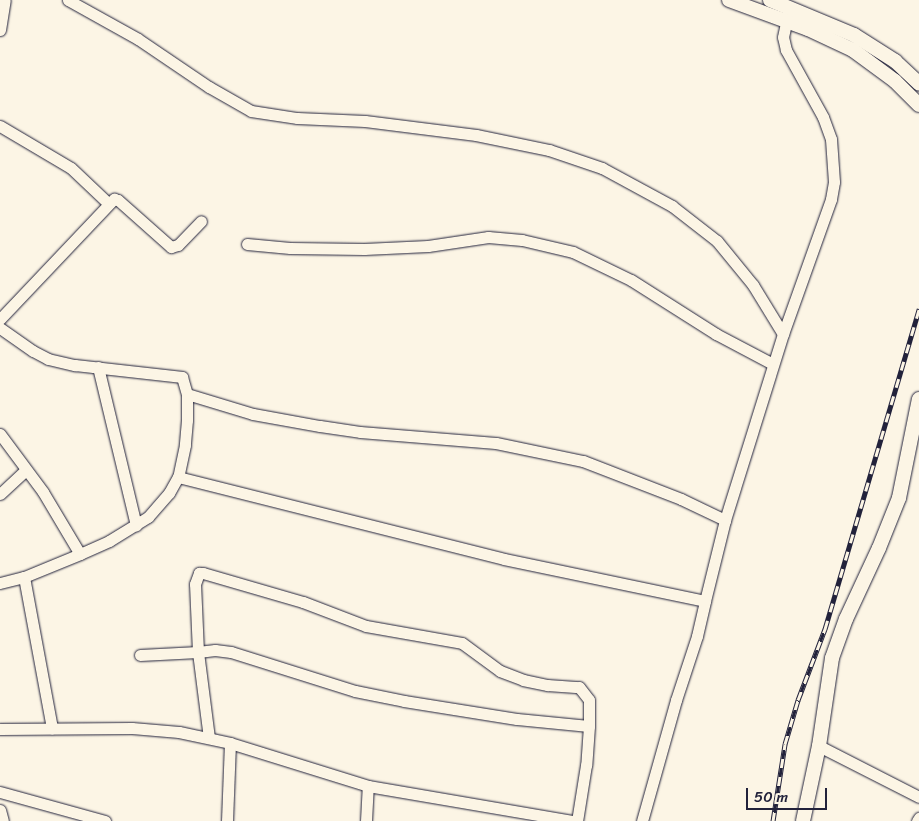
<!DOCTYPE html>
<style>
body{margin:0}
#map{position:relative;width:919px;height:821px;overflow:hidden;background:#fcf5e5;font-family:Sriracha,sans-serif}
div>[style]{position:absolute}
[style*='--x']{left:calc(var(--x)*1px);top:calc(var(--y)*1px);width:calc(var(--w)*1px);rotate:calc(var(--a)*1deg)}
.roads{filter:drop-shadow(0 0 1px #22223b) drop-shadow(0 0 1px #22223b)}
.minor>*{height:11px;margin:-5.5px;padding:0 5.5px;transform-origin:5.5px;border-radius:5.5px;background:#fcf5e5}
.tertiary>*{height:14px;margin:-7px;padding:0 7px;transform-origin:7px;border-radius:7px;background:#fcf5e5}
.rail>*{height:5px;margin-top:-2.5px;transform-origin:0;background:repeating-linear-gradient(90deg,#fcf5e5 0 9px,#22223b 0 18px);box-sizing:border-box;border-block:1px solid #22223b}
span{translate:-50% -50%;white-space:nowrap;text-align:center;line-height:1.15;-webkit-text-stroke:4.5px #fcf5e5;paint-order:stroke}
.scale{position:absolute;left:746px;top:788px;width:81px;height:22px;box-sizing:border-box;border:2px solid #22223b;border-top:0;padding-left:6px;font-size:15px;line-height:18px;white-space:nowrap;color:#22223b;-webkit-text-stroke:4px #fcf5e5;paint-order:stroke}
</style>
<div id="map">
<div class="roads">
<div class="minor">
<i style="--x:68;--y:0;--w:80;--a:29.1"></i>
<i style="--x:138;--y:39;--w:86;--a:34.1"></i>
<i style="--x:209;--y:87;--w:48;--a:29.7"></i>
<i style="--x:251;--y:111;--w:47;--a:8.7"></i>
<i style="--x:297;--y:118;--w:68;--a:2.5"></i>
<i style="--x:365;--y:121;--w:112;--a:7.2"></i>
<i style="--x:476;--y:135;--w:75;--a:11.6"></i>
<i style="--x:549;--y:150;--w:56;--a:18.8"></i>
<i style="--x:602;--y:168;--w:80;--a:28.5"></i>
<i style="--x:672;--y:206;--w:57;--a:37.9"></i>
<i style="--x:717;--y:241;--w:57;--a:50.7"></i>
<i style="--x:753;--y:285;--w:57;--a:58.5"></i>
<i style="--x:0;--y:30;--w:30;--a:-81"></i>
<i style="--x:0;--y:126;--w:82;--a:30.6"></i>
<i style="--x:71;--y:168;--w:52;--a:43.5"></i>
<i style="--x:247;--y:244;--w:43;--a:5.3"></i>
<i style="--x:290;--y:248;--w:74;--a:0.8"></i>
<i style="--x:364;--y:249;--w:64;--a:-2.7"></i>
<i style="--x:428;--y:246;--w:61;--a:-8.5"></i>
<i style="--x:488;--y:237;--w:34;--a:5"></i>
<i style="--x:522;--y:240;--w:52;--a:13.2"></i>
<i style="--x:573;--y:252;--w:64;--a:25.8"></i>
<i style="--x:631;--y:280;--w:101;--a:32.4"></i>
<i style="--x:716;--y:334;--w:64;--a:27.8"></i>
<i style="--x:0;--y:319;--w:166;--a:-46.5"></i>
<i style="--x:114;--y:199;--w:4;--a:14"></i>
<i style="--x:118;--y:200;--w:71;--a:41.6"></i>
<i style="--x:171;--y:247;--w:7;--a:-16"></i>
<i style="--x:178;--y:245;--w:33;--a:-46"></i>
<i style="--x:0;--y:328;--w:40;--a:34.9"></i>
<i style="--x:33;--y:351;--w:17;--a:28"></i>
<i style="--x:48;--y:359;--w:28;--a:13"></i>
<i style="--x:75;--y:365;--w:108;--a:6.4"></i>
<i style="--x:182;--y:377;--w:18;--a:74"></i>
<i style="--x:187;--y:394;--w:26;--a:90"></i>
<i style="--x:187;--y:420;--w:25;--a:95"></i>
<i style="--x:185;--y:445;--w:33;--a:102"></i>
<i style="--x:178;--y:477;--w:336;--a:14.1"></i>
<i style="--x:504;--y:559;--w:205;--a:11.8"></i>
<i style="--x:705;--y:601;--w:83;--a:-76.1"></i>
<i style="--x:725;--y:520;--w:195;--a:-72.7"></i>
<i style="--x:783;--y:334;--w:143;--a:-70.4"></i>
<i style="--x:831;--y:199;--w:17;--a:-80"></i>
<i style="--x:834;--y:182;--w:43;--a:-94"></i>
<i style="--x:831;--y:139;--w:23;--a:-110"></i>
<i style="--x:823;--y:117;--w:77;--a:-118.9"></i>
<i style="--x:786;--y:50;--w:13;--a:-103"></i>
<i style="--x:783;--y:37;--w:24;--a:-78"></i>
<i style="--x:98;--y:367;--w:163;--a:76.5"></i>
<i style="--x:187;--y:394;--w:69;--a:16.9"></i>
<i style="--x:253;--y:414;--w:68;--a:10.2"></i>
<i style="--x:320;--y:426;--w:40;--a:8.5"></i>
<i style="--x:360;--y:432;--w:136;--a:4.6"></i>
<i style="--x:496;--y:443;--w:89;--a:11.7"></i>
<i style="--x:583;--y:461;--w:105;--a:21.2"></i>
<i style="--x:681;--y:499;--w:49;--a:25.5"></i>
<i style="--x:0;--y:434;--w:72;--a:53.4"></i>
<i style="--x:43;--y:492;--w:72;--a:59.2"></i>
<i style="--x:80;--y:554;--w:32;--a:-24"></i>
<i style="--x:109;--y:541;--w:46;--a:-31.6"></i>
<i style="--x:148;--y:517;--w:32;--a:-49"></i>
<i style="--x:169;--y:493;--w:18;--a:-61"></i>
<i style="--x:0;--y:494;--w:35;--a:-43"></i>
<i style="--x:24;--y:577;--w:154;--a:79.5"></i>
<i style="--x:0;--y:583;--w:25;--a:-14"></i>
<i style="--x:24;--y:577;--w:61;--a:-22.3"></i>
<i style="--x:140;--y:655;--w:58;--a:-3"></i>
<i style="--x:198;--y:652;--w:68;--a:-92.5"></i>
<i style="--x:195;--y:584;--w:12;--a:-70"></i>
<i style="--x:199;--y:573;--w:4;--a:0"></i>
<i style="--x:203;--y:573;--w:104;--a:16.2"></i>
<i style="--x:303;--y:602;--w:67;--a:20.9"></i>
<i style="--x:366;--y:626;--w:97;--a:10"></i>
<i style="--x:462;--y:643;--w:47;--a:36.4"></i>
<i style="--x:500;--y:671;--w:25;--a:21"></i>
<i style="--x:523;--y:680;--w:25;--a:12"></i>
<i style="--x:547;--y:685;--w:32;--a:4"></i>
<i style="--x:579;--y:687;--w:16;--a:52"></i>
<i style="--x:589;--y:700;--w:26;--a:90"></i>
<i style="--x:589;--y:726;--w:39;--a:94"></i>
<i style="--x:586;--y:765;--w:57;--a:99.1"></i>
<i style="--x:0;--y:729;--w:132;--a:-0.4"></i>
<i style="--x:132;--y:728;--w:47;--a:4.9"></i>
<i style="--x:179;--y:732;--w:52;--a:12.2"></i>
<i style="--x:230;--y:743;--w:145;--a:17.3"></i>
<i style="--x:368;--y:786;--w:207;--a:9.7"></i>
<i style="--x:209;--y:738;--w:87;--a:-97.3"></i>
<i style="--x:198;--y:652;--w:17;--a:-7"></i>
<i style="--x:215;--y:650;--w:16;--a:7"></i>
<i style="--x:231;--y:652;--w:130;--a:17.5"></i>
<i style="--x:355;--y:691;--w:50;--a:11.5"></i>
<i style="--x:404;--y:701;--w:114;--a:9.1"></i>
<i style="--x:517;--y:719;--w:72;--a:5.6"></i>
<i style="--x:819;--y:746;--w:112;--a:27"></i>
<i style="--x:0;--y:792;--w:109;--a:15.4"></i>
<i style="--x:0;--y:810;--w:11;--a:75"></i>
<i style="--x:227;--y:821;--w:78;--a:-87.8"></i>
<i style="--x:366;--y:821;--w:35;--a:-87"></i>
<i style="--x:642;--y:821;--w:126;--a:-74.3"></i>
<i style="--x:676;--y:700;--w:67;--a:-71.8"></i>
<i style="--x:697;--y:636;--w:36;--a:-77"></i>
<i style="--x:917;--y:821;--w:4;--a:-56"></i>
</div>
<div class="tertiary">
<i style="--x:729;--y:0;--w:84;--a:20.2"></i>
<i style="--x:808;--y:29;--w:50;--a:25"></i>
<i style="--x:853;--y:50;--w:52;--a:36.4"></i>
<i style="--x:895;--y:81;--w:34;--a:45"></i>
<i style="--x:770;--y:0;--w:91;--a:22.6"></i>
<i style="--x:854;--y:35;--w:49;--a:32.4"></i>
<i style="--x:895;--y:61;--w:33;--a:43"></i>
<i style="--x:803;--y:821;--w:77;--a:-78"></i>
<i style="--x:819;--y:746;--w:89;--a:-81.6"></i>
<i style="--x:832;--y:658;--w:41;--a:-70.3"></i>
<i style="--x:846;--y:619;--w:78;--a:-65.1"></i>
<i style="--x:879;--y:548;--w:54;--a:-68.2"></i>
<i style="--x:899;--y:498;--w:101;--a:-78.6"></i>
</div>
</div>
<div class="rail">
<i style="--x:773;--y:821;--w:78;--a:-81.1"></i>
<i style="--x:785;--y:744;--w:46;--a:-73.5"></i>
<i style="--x:798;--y:700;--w:76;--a:-69.2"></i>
<i style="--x:825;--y:629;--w:334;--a:-73.6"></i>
</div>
<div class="scale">50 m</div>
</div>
